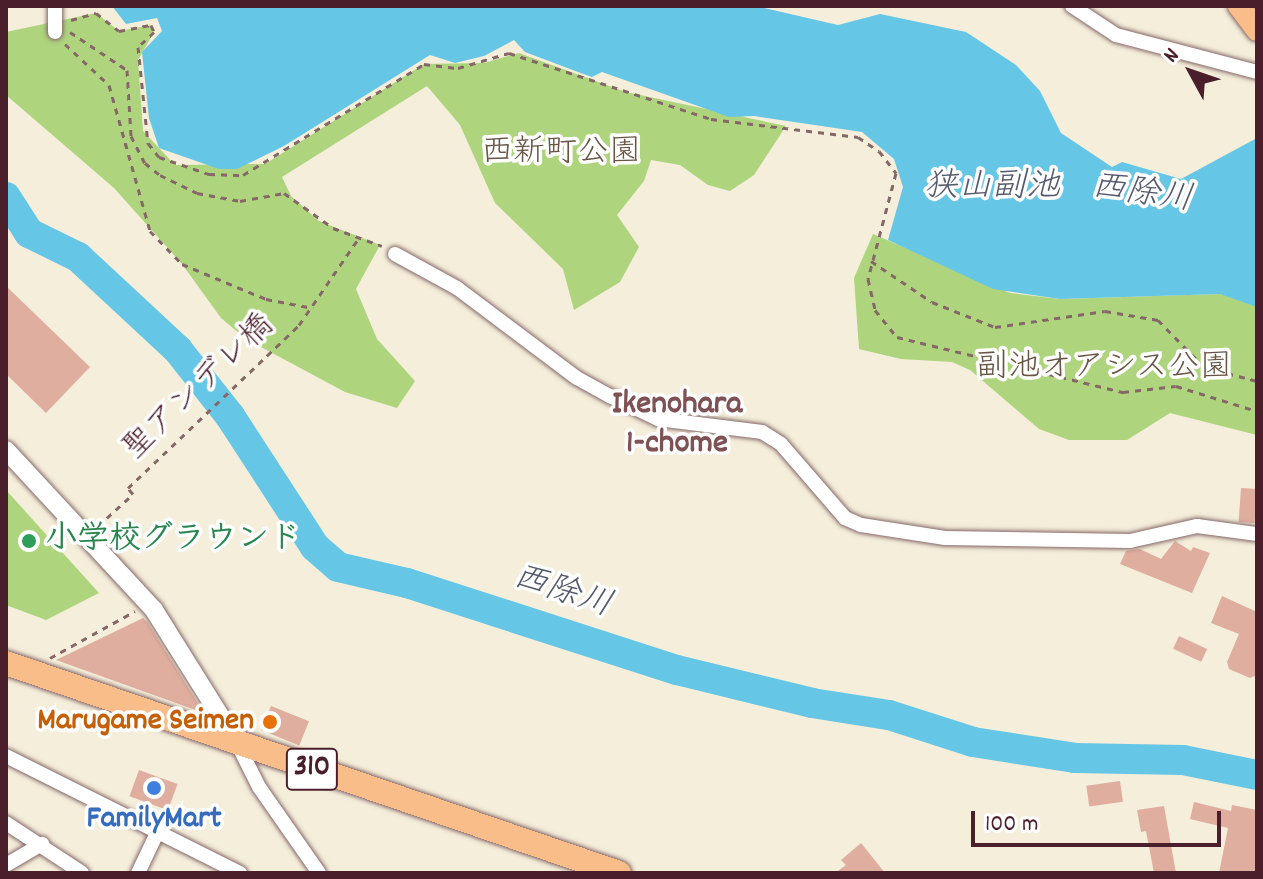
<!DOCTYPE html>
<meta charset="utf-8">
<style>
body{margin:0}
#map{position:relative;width:1263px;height:879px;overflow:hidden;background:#f4eeda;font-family:Dekko,"Klee One",sans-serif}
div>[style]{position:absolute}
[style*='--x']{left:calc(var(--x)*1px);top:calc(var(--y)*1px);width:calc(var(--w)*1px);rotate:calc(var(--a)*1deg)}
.green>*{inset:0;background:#aed47e}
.water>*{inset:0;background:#66c6e5}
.river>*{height:30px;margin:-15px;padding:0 15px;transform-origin:15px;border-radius:15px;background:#66c6e5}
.building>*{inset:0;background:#dfae9f;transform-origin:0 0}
.path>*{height:3px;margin-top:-1.5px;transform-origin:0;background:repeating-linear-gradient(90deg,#866768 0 6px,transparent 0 12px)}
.roads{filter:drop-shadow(0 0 2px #866768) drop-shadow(0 0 2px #866768)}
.minor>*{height:14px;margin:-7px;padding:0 7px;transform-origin:7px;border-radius:7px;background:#fff}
.tertiary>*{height:18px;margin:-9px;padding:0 9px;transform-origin:9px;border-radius:9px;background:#fff}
.primary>*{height:22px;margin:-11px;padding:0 11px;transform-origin:11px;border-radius:11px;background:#f8bd89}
.trunk>*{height:24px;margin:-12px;padding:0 12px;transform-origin:12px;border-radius:12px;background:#f8bd89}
.dots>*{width:22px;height:22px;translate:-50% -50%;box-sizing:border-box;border:4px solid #fff;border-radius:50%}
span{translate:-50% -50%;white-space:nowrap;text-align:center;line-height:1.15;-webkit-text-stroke:7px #fff;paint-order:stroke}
.shield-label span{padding:2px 6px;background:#fff;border:2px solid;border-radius:6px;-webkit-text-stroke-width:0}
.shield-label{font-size:30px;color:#4a1f2b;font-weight:700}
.park-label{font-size:32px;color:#685544}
.street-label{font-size:32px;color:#4a1f2b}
.leisure-label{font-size:32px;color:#27864d;font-weight:700}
.left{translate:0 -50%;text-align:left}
.food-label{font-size:32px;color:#c56008;font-weight:700}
.right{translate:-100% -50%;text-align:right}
.shop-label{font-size:32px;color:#366cbe;font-weight:700}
.water-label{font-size:34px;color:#54596c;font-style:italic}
.neighbourhood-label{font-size:34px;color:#7e5154;font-weight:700}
.frame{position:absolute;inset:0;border:8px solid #4a1f2b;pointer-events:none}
.north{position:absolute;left:1151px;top:32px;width:80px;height:80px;-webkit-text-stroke:6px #fff;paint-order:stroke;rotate:310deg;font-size:22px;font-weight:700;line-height:32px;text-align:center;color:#4a1f2b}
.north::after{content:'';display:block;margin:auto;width:28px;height:36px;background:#4a1f2b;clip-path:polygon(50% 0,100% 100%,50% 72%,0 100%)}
.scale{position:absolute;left:971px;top:811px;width:250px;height:36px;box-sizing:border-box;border:4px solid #4a1f2b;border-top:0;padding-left:10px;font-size:24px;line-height:28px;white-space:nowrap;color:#4a1f2b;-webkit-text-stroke:6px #fff;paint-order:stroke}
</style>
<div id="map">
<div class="green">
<i style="clip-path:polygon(96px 13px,119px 31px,151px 25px,154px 32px,138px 60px,143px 131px,175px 165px,265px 164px,424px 64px,484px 63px,519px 53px,626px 92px,786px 126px,754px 175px,730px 191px,708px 185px,680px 165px,651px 160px,644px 181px,617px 215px,639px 247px,620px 282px,574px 310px,563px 269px,495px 203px,460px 125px,427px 86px,282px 177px,291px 196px,319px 221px,380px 245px,356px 289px,377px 339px,415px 381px,397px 408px,345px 392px,246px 339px,221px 318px,182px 264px,114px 188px,6px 95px,6px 32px)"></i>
<i style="clip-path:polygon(873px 234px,1010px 293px,1060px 299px,1220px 294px,1250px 301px,1257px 307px,1257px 435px,1170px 413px,1127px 440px,1069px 440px,1039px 429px,970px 370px,952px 362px,901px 359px,859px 349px,854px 278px)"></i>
<i style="clip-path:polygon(6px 490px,99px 593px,46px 620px,6px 605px)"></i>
</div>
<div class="water">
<i style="clip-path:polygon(112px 6px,756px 6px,838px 25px,880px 14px,966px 32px,1016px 65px,1040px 91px,1061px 133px,1112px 167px,1122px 162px,1181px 179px,1257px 138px,1257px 307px,1220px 294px,1060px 299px,993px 289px,888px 240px,903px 187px,894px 159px,862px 132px,754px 116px,729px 117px,602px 72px,592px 77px,578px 72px,525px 52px,514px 40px,484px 56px,455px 63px,430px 55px,284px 146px,237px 169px,219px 169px,159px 148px,149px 118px,142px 52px,162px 31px,157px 18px,126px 24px)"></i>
</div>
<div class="river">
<i style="--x:6;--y:197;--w:43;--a:57.4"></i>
<i style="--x:29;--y:233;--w:55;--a:26.1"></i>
<i style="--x:78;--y:257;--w:137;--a:42.9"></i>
<i style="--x:178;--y:350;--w:84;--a:51.8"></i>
<i style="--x:230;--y:416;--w:156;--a:57"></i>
<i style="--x:315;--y:547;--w:30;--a:41"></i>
<i style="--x:338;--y:567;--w:71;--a:13.1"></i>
<i style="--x:407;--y:583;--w:284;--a:17.9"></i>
<i style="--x:677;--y:670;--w:139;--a:13.7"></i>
<i style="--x:812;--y:703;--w:78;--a:8.9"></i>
<i style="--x:889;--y:715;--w:88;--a:17.8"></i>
<i style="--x:973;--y:742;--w:103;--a:8.9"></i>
<i style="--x:1075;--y:758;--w:108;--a:1.1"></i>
<i style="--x:1183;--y:760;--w:76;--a:11.5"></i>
</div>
<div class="building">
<i style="clip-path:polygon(6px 286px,90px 367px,46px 413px,6px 374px)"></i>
<i style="left:1241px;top:488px;width:16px;height:34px;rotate:4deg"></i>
<i style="clip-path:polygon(1175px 541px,1191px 551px,1193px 547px,1210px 553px,1192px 593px,1120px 564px,1126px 551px,1140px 549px,1161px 559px)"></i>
<i style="clip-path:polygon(1222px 596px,1257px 612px,1257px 675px,1250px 678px,1229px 669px,1227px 662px,1239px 634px,1211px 623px)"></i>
<i style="clip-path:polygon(143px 618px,148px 623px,204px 713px,56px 660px)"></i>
<i style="left:1179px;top:636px;width:31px;height:14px;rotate:25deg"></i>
<i style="left:271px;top:706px;width:41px;height:26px;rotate:22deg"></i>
<i style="left:139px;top:770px;width:41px;height:28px;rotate:20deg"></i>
<i style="left:1120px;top:781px;width:21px;height:34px;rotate:82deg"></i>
<i style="clip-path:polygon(1194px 802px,1231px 811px,1232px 805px,1257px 810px,1257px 873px,1219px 873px,1228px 828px,1190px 819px)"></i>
<i style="clip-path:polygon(1164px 806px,1176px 873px,1154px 873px,1146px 831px,1141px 832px,1137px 810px)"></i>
<i style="clip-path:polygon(861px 843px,885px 873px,835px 873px,846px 865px,841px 860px)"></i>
</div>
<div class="path">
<i style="--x:71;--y:20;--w:26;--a:-16"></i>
<i style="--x:96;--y:13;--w:29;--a:38"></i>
<i style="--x:119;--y:31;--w:33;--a:-11"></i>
<i style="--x:151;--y:25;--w:8;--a:67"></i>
<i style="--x:154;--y:32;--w:22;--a:137"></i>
<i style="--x:138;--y:47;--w:97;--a:84.1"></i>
<i style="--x:148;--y:143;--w:18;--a:52"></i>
<i style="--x:159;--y:157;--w:53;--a:18.8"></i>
<i style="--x:209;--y:174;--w:34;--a:2"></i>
<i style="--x:243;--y:175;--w:212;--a:-31.5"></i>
<i style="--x:424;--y:64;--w:34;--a:7"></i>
<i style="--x:458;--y:68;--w:53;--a:-16.4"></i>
<i style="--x:509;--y:53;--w:213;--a:18.1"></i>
<i style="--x:711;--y:119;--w:148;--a:7"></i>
<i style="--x:858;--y:137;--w:25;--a:34"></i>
<i style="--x:879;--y:151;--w:28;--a:52"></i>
<i style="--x:896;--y:173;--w:110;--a:104.8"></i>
<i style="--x:868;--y:279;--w:32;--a:77"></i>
<i style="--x:875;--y:310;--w:35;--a:51"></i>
<i style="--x:897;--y:337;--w:233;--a:13.7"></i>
<i style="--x:1123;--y:392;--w:53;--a:-6.5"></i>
<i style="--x:1176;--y:386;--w:85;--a:17.2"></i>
<i style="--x:70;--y:32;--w:69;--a:33.7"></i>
<i style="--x:127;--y:70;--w:66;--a:86.5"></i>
<i style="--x:131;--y:136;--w:30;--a:63"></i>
<i style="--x:145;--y:163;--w:19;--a:39"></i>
<i style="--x:160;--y:175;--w:41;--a:25.9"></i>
<i style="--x:197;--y:193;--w:44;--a:10.5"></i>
<i style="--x:240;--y:201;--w:45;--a:-10.3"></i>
<i style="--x:284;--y:193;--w:60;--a:35.5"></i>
<i style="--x:333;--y:228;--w:52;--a:20.2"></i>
<i style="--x:65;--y:44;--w:60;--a:43"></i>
<i style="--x:109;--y:85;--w:152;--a:74.3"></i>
<i style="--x:150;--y:231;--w:46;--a:45.9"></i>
<i style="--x:182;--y:264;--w:91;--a:22.6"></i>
<i style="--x:266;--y:299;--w:48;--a:10.8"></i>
<i style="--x:871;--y:261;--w:73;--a:33.9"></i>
<i style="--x:932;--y:302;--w:68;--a:21.6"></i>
<i style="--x:995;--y:327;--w:111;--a:-8.3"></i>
<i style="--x:1105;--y:311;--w:54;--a:9.6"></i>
<i style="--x:1158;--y:320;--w:66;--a:45.6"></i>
<i style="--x:1204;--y:367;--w:55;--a:14.8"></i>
<i style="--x:98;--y:526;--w:47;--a:-42.4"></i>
<i style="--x:133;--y:494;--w:8;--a:-130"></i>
<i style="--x:128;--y:488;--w:236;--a:-43.6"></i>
<i style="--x:299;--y:325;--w:104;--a:-55.5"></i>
<i style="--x:50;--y:658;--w:97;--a:-28.9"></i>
</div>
<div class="roads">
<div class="minor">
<i style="--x:1072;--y:6;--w:53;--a:33.4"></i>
<i style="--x:1116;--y:35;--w:146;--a:14.7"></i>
<i style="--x:55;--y:32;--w:26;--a:-90"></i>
<i style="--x:395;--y:254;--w:71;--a:28.7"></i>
<i style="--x:457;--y:288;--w:150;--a:36.9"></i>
<i style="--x:577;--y:378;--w:38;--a:29"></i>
<i style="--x:610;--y:396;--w:53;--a:25.6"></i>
<i style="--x:658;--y:419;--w:105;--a:7.1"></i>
<i style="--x:762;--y:432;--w:22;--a:32"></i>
<i style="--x:781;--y:444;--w:98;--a:49.1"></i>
<i style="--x:845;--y:518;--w:17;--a:24"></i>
<i style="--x:861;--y:525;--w:85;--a:8.8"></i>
<i style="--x:945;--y:538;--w:185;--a:0.9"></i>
<i style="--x:1130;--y:541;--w:69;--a:-12.6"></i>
<i style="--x:1197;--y:526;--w:61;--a:7.6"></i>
<i style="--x:237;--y:743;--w:49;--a:63.4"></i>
<i style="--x:259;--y:787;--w:105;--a:55.1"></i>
<i style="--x:6;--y:756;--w:262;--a:26.6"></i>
<i style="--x:6;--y:823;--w:91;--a:33.3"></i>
<i style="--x:6;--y:865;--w:42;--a:-30.3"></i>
<i style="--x:138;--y:873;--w:47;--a:-64.5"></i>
</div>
<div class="tertiary">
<i style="--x:6;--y:450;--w:218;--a:47.2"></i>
<i style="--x:154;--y:610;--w:157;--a:58"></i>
</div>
<div class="primary">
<i style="--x:1239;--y:6;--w:30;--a:53"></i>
</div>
<div class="trunk">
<i style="--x:6;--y:663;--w:648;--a:18.91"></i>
</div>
</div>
<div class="dots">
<i style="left:29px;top:541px;background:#2e9e5b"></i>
<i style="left:270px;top:722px;background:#e8710a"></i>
<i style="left:154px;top:788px;background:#3f7fe0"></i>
</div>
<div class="shield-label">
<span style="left:312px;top:769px">310</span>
</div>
<div class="park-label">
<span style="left:561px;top:154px">西新町公園</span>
<span style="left:1104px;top:369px">副池オアシス公園</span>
</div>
<div class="street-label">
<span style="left:200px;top:389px;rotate:-44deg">聖アンデレ橋</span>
</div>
<div class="leisure-label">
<span class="left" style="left:45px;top:541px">小学校グラウンド</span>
</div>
<div class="food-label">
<span class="right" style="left:254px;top:722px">Marugame Seimen</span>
</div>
<div class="shop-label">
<span style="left:154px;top:820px">FamilyMart</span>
</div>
<div class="water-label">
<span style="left:992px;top:189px">狭山副池</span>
<span style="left:1142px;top:195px;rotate:8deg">西除川</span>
<span style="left:562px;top:593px;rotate:18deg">西除川</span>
</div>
<div class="neighbourhood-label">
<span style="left:677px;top:425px">Ikenohara<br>1-chome</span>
</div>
<div class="frame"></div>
<div class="north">N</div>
<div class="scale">100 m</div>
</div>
